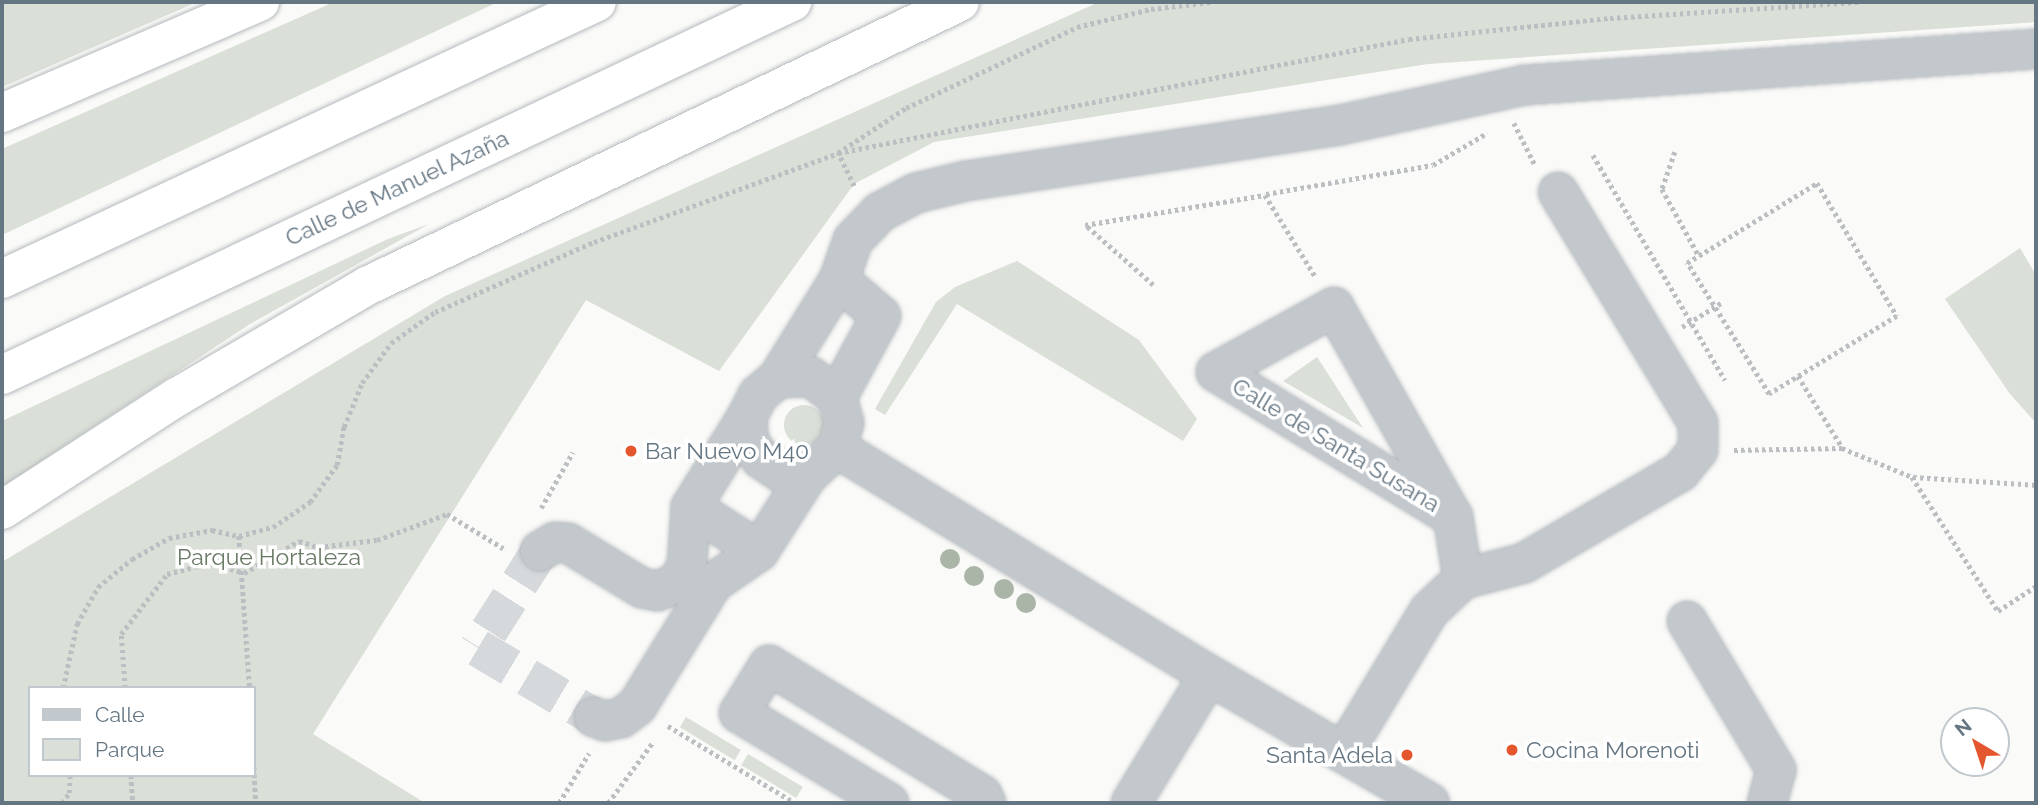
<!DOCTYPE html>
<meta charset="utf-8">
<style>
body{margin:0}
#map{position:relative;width:2038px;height:805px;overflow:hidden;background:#fafaf8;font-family:Raleway,sans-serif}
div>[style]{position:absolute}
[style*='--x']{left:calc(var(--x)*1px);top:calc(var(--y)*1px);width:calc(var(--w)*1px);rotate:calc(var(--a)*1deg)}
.green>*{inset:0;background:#dadfd7;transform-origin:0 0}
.round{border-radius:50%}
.minor-tunnel>*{height:38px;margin-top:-19px;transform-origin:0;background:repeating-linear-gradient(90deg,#d5d9db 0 38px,transparent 0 57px)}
.path>*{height:4.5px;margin-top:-2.25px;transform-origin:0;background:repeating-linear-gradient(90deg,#bbbfc2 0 3.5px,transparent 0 7px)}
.roads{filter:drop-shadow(0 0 2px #b4b9bd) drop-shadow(0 0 2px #b4b9bd)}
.minor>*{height:38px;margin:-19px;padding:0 19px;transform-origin:19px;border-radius:19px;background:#c3c8cc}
.highway>*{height:38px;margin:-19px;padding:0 19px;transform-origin:19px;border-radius:19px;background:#fff}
.trees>*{width:20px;height:20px;margin:-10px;border-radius:50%;background:#aab4a7}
.dots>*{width:19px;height:19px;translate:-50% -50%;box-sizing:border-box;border:4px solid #fff;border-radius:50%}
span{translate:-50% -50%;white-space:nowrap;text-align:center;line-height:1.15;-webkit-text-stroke:7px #fff;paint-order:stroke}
.street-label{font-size:23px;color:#657683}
.poi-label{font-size:23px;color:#657683}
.left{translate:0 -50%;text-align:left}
.right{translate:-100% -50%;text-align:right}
.park-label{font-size:23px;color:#687a64}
.frame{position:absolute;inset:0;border:4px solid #657683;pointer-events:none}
.legend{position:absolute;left:28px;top:686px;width:228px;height:91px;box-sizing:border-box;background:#fff;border:2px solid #c1c8cd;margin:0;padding:9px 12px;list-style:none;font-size:21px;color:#657683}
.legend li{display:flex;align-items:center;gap:14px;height:35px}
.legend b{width:35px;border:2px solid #c1c8cd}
.north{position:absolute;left:1940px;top:707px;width:70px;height:70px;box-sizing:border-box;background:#fff;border:2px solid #c1c8cd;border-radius:50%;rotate:321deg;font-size:19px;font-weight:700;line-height:28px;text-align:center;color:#657683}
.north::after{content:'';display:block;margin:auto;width:24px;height:32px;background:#e4572e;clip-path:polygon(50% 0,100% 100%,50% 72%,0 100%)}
</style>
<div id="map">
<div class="green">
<i style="clip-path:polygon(2px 2px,197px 2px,2px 87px)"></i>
<i style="clip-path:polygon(334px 2px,498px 2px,2px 235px,2px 149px)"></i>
<i style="clip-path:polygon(evenodd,1099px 2px,2036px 2px,2036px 22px,1428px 64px,934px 142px,854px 184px,719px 371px,586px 300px,313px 734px,425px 803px,2px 803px,2px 562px,445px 296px,1099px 2px,30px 688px,254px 688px,254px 775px,30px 775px,30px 688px)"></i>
<i style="clip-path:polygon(429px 224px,250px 324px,2px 487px,2px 421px,388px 239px)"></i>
<i style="clip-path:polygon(2020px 248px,2036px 275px,2036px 423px,2010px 394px,1945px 299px)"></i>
<i style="clip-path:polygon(1017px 261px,1139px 340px,1197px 419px,1183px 441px,957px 304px,885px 415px,875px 409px,936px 302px,955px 287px)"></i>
<i style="clip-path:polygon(1317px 357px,1363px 428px,1283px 381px)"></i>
<i class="round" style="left:784px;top:405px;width:40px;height:40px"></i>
<i style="left:686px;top:717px;width:64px;height:12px;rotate:31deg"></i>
<i style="left:748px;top:754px;width:64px;height:13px;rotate:31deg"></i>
</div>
<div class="minor-tunnel">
<i style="--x:540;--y:551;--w:115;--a:122.6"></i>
<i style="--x:478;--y:648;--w:135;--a:30.7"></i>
</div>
<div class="path">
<i style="--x:1514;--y:123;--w:47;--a:63.4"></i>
<i style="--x:1675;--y:152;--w:39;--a:109"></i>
<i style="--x:1662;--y:189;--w:77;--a:61.1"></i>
<i style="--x:1593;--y:155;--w:261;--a:59.6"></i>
<i style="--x:1817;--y:183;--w:155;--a:59"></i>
<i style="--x:1897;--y:316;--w:150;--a:148.6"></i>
<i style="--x:1769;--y:394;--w:155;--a:-122"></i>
<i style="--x:1687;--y:263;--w:153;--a:-31.6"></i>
<i style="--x:854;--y:186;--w:37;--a:-116"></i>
<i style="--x:838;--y:153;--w:82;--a:-33.5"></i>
<i style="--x:906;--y:108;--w:189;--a:-25.3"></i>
<i style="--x:1077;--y:27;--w:76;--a:-13.7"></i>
<i style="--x:1151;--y:9;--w:60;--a:-6.7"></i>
<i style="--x:1266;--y:194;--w:169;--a:-9.9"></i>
<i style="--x:1433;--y:165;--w:63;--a:-30.7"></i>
<i style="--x:1153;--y:285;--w:91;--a:-138.6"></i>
<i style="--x:1085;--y:225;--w:182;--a:-9.5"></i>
<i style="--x:1265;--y:195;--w:95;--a:58.3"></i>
<i style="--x:1682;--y:327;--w:46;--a:-31.6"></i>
<i style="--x:1798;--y:376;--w:84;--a:58.2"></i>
<i style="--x:1734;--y:450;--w:108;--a:-1.1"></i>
<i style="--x:1842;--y:448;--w:76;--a:22.5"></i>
<i style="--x:1912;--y:477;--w:159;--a:57.3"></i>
<i style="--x:1998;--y:611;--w:45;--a:-33.3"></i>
<i style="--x:1913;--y:477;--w:123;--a:3.7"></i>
<i style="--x:541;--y:508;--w:64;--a:-60.3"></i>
<i style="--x:239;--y:536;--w:152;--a:85.9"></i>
<i style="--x:63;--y:688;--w:66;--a:-77.7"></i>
<i style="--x:77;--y:624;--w:43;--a:-60.4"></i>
<i style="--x:98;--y:587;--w:44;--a:-39.5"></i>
<i style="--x:132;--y:559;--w:43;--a:-29.6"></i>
<i style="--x:169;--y:538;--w:44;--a:-10.5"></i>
<i style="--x:212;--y:530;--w:28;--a:13"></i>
<i style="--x:239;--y:536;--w:35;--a:-15"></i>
<i style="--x:273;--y:527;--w:45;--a:-34"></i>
<i style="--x:310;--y:502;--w:46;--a:-53.9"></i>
<i style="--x:337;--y:465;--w:39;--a:-80"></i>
<i style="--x:344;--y:427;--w:48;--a:-67.8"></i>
<i style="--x:362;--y:383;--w:49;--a:-54.1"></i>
<i style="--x:391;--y:343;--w:54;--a:-35.2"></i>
<i style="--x:435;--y:312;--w:174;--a:-23.8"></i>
<i style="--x:594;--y:242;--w:260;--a:-20"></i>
<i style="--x:838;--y:153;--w:582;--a:-11.29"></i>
<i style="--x:1409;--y:39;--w:202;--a:-6"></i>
<i style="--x:1610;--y:18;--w:251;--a:-3.7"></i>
<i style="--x:125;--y:688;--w:54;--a:-94.2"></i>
<i style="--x:121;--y:634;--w:76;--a:-52.5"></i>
<i style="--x:167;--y:574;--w:44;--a:-14.3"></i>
<i style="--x:210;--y:563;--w:35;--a:16"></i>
<i style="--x:244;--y:573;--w:64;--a:-30.2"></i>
<i style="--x:299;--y:541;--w:20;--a:18"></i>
<i style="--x:318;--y:547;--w:59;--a:-6.8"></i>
<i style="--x:377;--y:540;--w:75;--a:-20.4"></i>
<i style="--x:447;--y:514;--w:66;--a:31.3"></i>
<i style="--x:668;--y:726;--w:149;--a:31.2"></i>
<i style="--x:254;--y:767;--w:36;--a:87"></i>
<i style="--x:131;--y:775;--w:28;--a:86"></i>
<i style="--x:62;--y:803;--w:12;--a:-55"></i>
<i style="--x:69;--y:793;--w:18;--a:-87"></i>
<i style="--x:559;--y:803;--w:58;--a:-59"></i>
<i style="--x:608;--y:803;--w:76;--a:-53.6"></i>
</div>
<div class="roads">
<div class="minor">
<i style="--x:839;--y:280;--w:42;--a:-70.7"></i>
<i style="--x:853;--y:240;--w:39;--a:-46"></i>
<i style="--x:880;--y:212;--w:41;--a:-27.8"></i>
<i style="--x:916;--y:193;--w:51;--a:-13.5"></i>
<i style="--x:966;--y:181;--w:378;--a:-8.5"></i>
<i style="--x:1340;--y:125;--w:189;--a:-12.2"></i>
<i style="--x:1525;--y:85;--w:512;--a:-4.03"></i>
<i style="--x:778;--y:378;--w:115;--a:-58.1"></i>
<i style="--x:839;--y:280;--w:55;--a:40.6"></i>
<i style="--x:881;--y:316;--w:92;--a:118.5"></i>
<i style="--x:837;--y:397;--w:27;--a:75"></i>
<i style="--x:844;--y:423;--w:26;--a:106"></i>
<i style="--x:837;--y:448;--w:41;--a:137"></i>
<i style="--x:807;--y:476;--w:25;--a:-173"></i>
<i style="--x:782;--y:473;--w:25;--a:-146"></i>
<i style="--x:761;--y:459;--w:21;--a:-125"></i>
<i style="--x:749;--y:442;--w:25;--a:-95"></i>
<i style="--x:747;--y:417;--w:25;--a:-63"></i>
<i style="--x:758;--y:395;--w:26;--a:-40"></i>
<i style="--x:778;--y:378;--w:33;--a:-2"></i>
<i style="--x:811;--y:377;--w:33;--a:38"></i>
<i style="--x:837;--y:448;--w:436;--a:31.4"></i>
<i style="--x:1209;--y:675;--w:255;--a:30.1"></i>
<i style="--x:691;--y:507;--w:81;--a:32.9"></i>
<i style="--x:1453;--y:517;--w:278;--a:-148.5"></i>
<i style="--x:1216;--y:372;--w:135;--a:-28.8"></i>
<i style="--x:1334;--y:307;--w:241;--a:60.5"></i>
<i style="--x:1453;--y:517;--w:63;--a:80.8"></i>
<i style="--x:540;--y:551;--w:17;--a:-31"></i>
<i style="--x:555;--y:542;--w:13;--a:4"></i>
<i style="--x:568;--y:543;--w:87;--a:31.3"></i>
<i style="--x:642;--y:588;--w:16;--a:11"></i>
<i style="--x:658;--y:591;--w:22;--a:-24"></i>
<i style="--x:678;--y:582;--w:19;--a:-62"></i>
<i style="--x:687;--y:565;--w:58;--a:-86.1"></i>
<i style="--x:691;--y:507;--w:106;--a:-58.1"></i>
<i style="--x:1687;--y:621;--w:174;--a:59.1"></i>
<i style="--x:1776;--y:770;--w:34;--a:105"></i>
<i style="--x:594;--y:717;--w:12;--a:20"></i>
<i style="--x:605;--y:721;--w:16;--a:-11"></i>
<i style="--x:621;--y:718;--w:20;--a:-37"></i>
<i style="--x:637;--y:706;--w:145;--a:-58.3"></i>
<i style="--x:713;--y:583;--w:56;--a:-34.8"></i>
<i style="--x:759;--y:551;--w:89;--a:-57.4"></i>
<i style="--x:1344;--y:752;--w:165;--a:-58.9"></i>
<i style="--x:1429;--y:611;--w:47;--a:-43.3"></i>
<i style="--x:1463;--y:579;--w:63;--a:-14.7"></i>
<i style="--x:1524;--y:563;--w:181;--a:-30.3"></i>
<i style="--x:1680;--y:472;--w:28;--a:-51"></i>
<i style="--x:1698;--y:450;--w:27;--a:-90"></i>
<i style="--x:1698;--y:423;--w:270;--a:-121.2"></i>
<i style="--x:889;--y:803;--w:175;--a:-149"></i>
<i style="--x:739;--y:713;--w:57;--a:-58"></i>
<i style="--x:769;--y:665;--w:250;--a:31.4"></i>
<i style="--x:982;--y:795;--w:9;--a:63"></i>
<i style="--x:1131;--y:803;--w:150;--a:-58.6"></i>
</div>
<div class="highway">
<i style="--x:2;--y:113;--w:281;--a:-23.3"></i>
<i style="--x:2;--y:279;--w:656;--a:-24.96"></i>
<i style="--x:2;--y:375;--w:874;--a:-25.27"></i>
<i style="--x:2;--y:510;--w:208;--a:-32.9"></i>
<i style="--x:177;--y:397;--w:222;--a:-30.3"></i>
<i style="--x:369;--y:285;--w:655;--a:-25.59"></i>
</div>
</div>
<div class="trees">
<i style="left:950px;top:559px"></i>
<i style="left:974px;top:576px"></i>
<i style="left:1004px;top:589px"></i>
<i style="left:1026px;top:603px"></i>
</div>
<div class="dots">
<i style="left:631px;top:451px;background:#e4572e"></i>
<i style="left:1512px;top:750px;background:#e4572e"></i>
<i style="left:1407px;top:755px;background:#e4572e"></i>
</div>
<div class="street-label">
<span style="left:397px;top:188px;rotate:-25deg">Calle de Manuel Azaña</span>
<span style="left:1336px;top:445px;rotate:31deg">Calle de Santa Susana</span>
</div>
<div class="poi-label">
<span class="left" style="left:645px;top:451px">Bar Nuevo M40</span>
<span class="left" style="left:1526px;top:750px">Cocina Morenoti</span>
<span class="right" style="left:1393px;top:755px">Santa Adela</span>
</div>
<div class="park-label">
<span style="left:269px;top:557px">Parque Hortaleza</span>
</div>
<div class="frame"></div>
<ul class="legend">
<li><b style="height:9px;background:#c3c8cc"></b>Calle</li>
<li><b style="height:19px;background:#dadfd7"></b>Parque</li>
</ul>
<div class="north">N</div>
</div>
